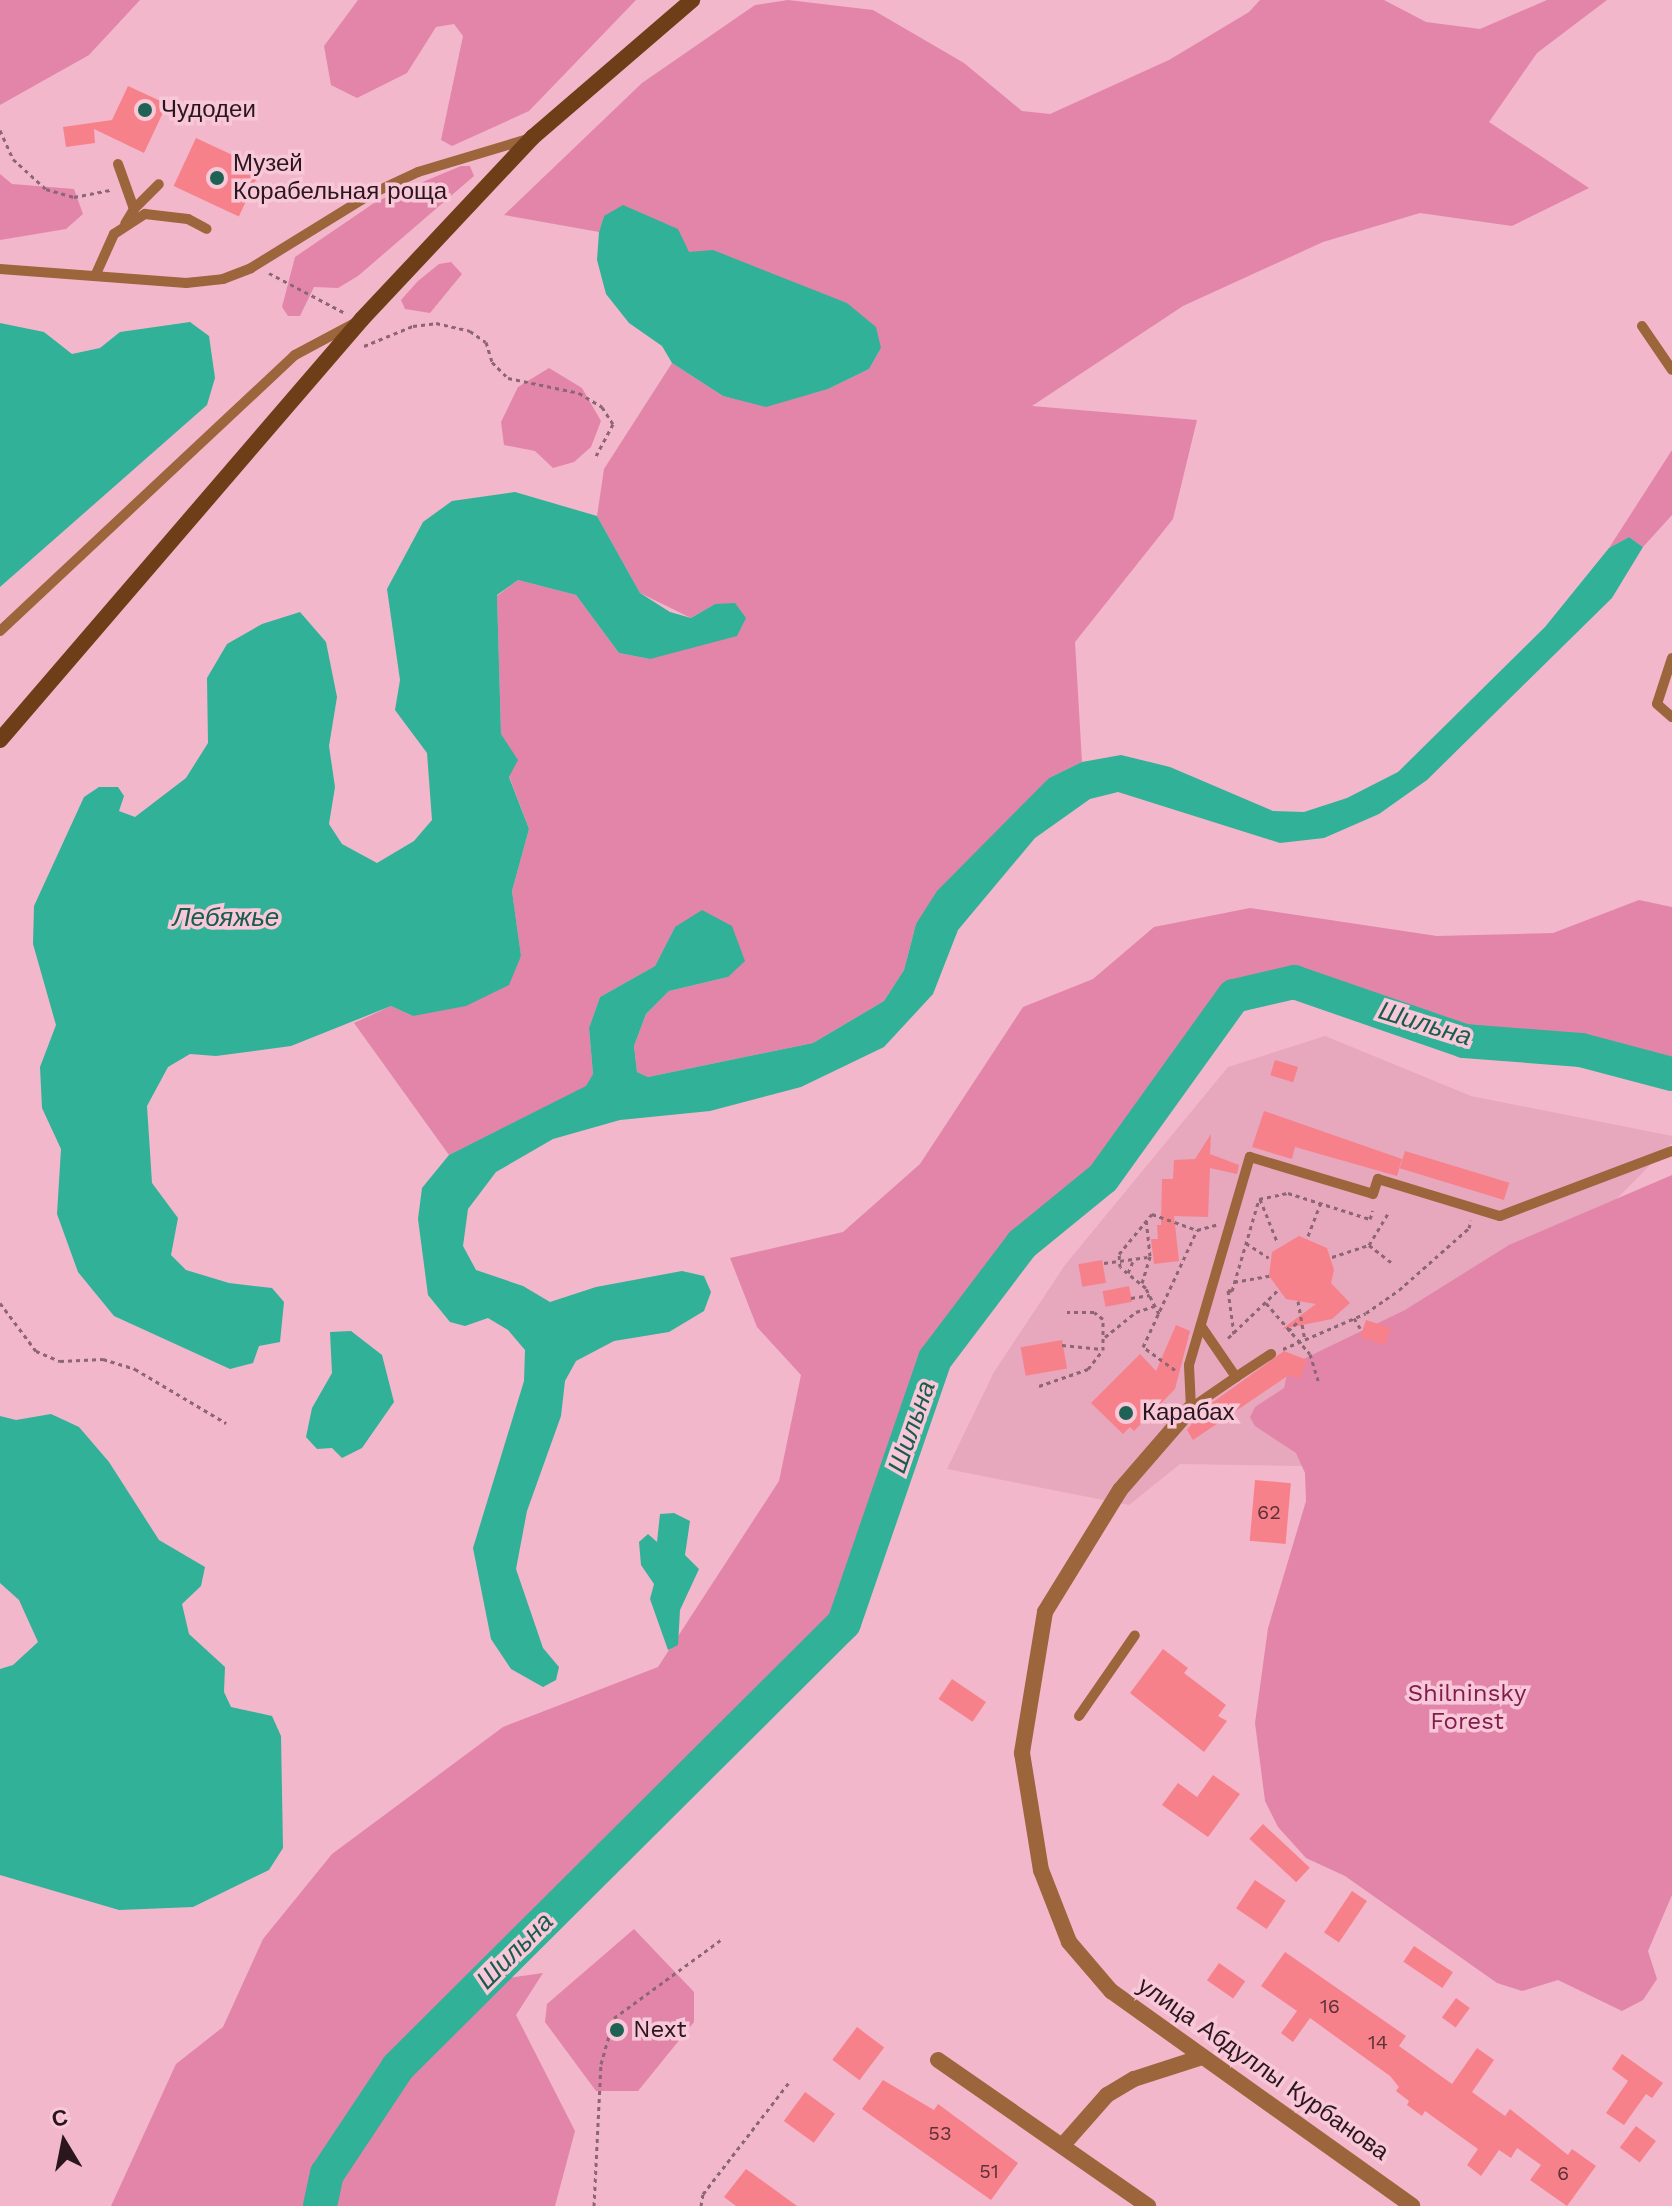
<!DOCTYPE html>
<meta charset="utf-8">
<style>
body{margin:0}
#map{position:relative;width:1672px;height:2206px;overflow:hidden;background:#f2b7cb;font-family:"Work Sans",sans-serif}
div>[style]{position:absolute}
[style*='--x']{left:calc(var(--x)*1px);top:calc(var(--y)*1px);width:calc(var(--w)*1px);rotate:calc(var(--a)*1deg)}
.built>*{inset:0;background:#e7a7bd}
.green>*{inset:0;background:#e385a9}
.water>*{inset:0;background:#30b198}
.river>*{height:34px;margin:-17px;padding:0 17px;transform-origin:17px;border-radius:17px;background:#30b198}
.building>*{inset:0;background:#f7818a;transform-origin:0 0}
.path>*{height:3px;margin-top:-1.5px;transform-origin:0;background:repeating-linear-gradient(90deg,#8d6673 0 4px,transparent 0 8px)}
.lane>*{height:10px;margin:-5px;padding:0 5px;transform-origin:5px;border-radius:5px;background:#9c653b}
.street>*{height:16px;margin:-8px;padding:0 8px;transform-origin:8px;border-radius:8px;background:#9c653b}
.secondary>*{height:16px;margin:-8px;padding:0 8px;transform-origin:8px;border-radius:8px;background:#6d3e18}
.dots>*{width:22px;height:22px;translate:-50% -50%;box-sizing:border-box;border:4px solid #f8c8d8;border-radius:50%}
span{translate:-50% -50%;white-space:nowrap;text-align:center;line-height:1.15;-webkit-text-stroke:7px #f8c8d8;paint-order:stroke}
.number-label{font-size:20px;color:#5e3139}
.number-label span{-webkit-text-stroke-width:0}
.poi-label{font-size:24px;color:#2b161e}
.left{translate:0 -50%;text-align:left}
.park-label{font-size:24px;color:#801d4c}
.street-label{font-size:24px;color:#2b161e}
.water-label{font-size:26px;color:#195c4e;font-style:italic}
.north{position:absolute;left:24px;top:2102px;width:80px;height:80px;-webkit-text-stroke:6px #f8c8d8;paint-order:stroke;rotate:350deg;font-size:22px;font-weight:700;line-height:32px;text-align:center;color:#2b161e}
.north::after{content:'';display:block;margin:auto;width:28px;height:36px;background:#2b161e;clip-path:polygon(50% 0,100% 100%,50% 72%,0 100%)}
</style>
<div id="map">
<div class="built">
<i style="clip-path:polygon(1325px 1036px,1471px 1096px,1672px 1136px,1672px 1143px,1351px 1467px,1180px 1464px,1129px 1505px,947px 1469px,994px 1372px,1065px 1265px,1228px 1067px)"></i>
</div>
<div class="green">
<i style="clip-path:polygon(0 0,140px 0,89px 55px,0 105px)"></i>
<i style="clip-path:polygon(358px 0,636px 0,529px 111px,452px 146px,441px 140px,463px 36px,454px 24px,436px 27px,407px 73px,357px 98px,331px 85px,324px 46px)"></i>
<i style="clip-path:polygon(788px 0,873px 10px,964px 63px,1022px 111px,1050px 114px,1169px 60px,1249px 12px,1260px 0,1384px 0,1426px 22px,1480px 29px,1547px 0,1607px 0,1537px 53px,1489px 122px,1589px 188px,1512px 226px,1420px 213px,1323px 242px,1183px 306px,1032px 406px,1197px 420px,1173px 519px,1075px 642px,1082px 762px,1049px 778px,916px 924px,904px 970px,884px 1001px,813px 1043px,648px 1077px,637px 1072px,634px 1046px,646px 1014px,669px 991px,728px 977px,675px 927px,655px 966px,600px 997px,589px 1028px,593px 1074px,586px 1087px,449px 1155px,354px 1023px,391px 1006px,413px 1016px,521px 957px,512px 891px,529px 829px,509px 776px,517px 760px,501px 735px,497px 596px,518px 580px,576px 595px,619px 653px,650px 659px,715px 604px,691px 618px,640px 593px,597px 516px,604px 469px,672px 363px,723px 396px,766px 406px,828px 389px,869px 369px,881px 348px,847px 303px,689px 253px,604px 216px,599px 232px,504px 215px,642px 83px,755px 5px)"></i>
<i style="clip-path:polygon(461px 166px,470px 166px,474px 176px,358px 276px,338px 288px,314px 287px,300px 316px,288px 316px,282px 307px,295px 257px,377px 201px)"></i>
<i style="clip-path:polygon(0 174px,12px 184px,74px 189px,83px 214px,66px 229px,0 240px)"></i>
<i style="clip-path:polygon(451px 262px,462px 274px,430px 313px,405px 309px,401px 300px,418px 281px,439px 264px)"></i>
<i style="clip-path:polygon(549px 368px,582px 388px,601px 421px,591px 447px,574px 462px,553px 468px,535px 451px,504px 445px,501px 422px,518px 387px)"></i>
<i style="clip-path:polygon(1672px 450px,1672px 515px,1643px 547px,1629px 537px,1609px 548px)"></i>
<i style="clip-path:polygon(1639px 900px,1672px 907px,1672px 1074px,1581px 1050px,1464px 1041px,1294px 982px,1234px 996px,1103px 1178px,1022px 1244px,935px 1359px,844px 1623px,465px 2004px,501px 1979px,543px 1973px,516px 2015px,575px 2131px,555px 2206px,111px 2206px,176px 2064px,223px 2027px,263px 1939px,332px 1854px,503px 1727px,658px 1667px,779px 1481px,801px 1375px,757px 1327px,730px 1258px,843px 1232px,920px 1164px,1023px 1007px,1093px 979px,1154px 927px,1250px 908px,1437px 936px,1553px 933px)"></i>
<i style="clip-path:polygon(1672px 1175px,1672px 1895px,1648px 1951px,1657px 1979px,1643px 2000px,1622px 2011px,1558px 1980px,1522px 1991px,1497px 1983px,1345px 1876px,1306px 1858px,1278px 1827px,1265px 1801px,1255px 1723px,1268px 1628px,1306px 1501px,1305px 1473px,1296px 1453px,1255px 1426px,1250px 1417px,1255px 1407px,1284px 1388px,1289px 1366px,1405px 1310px,1509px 1245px)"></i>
<i style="clip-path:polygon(634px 1929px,694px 1992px,694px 2022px,638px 2091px,596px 2091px,545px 2022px,547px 2004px)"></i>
</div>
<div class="water">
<i style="clip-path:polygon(623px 205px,678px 229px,689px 252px,713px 250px,847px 303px,876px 327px,881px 348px,869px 369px,828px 389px,766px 407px,723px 396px,672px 363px,662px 346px,629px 323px,606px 294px,597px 260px,599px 232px,604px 216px)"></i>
<i style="clip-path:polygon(190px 322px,209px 336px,215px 378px,207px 405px,0 587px,0 323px,44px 332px,72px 354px,100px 348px,120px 332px)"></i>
<i style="clip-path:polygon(515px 492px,597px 516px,640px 593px,670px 612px,691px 618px,715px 604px,735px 603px,746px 618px,737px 636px,650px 659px,619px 653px,576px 595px,518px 580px,497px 595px,501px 734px,518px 760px,509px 777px,529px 829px,512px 891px,521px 956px,509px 985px,466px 1006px,413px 1016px,391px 1006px,291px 1046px,216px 1056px,190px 1054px,168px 1067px,147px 1106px,152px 1183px,178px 1218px,171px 1255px,186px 1270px,229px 1283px,272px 1288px,284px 1302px,280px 1342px,259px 1346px,253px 1363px,230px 1369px,114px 1316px,78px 1272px,57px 1214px,61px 1149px,42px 1108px,40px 1067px,56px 1025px,33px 944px,34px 906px,84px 797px,99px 787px,118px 787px,124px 796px,119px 811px,135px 817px,186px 778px,208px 743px,207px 678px,227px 644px,262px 624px,300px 612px,326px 642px,337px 697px,329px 746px,335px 787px,329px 824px,342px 844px,377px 863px,414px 841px,432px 820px,427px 753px,395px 710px,400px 680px,387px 589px,423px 522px,452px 501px)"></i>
<i style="clip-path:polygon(1629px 537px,1643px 547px,1612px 598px,1427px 780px,1379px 814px,1324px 838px,1280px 843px,1118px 792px,1090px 799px,1035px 838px,958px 930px,933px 994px,884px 1047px,801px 1087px,710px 1111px,620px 1120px,553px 1139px,496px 1172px,468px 1209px,463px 1246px,476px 1270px,523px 1286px,550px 1302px,596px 1287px,682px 1271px,704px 1276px,711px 1292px,704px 1311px,669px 1332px,614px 1341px,576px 1361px,565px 1381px,561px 1416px,527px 1511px,516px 1569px,543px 1648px,559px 1667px,556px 1680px,543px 1687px,511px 1669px,491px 1639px,473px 1548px,524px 1381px,525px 1350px,508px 1330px,488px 1318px,465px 1326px,450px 1322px,428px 1295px,418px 1219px,422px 1188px,449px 1155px,586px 1086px,593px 1074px,589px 1028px,600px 997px,655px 966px,675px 927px,702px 910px,732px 926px,745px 961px,728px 977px,669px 991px,646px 1014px,634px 1046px,637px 1072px,648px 1077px,813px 1043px,884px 1001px,904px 970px,916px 924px,937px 891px,1049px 778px,1082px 762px,1121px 755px,1170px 767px,1273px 811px,1304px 812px,1347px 798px,1398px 772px,1545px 627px,1609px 548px)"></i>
<i style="clip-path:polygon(351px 1331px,382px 1355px,394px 1402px,362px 1448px,342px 1458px,332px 1448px,317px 1449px,306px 1437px,312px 1408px,332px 1373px,330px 1332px)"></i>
<i style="clip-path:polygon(51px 1414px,79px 1427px,109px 1462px,159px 1540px,205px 1567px,201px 1586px,182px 1604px,189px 1634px,225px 1667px,224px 1692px,231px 1707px,272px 1716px,281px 1736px,283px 1848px,269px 1870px,193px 1907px,119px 1910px,0 1875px,0 1669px,13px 1665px,38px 1642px,19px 1600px,0 1583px,0 1416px,16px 1420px)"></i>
<i style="clip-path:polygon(674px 1513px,690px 1521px,685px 1555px,699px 1569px,680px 1610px,678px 1645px,668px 1650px,650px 1599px,654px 1584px,641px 1565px,639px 1542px,648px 1534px,657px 1542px,660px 1514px)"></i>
</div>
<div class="river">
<i style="--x:320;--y:2206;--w:33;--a:-78"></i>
<i style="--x:327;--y:2174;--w:128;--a:-56.4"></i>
<i style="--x:398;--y:2067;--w:629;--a:-44.87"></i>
<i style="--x:844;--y:1623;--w:279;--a:-71"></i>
<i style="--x:935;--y:1359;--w:144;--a:-52.9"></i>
<i style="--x:1022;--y:1244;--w:104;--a:-39.2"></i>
<i style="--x:1103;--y:1178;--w:224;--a:-54.3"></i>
<i style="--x:1234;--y:996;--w:62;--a:-13.1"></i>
<i style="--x:1294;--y:982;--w:180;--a:19.1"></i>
<i style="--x:1464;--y:1041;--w:117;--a:4.4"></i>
<i style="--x:1581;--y:1050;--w:94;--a:14.8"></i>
</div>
<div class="building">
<i style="clip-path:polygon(128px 86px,167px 104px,144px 153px,94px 129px,95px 143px,66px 147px,63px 127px,112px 120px)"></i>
<i style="left:196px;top:138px;width:72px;height:53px;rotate:25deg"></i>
<i style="left:1275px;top:1060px;width:24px;height:16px;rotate:17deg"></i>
<i style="clip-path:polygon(1264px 1111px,1402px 1159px,1397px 1176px,1295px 1147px,1292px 1159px,1252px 1147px)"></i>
<i style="clip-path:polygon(1211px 1134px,1210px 1154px,1239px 1165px,1237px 1174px,1210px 1168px,1208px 1217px,1174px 1216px,1179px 1261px,1154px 1264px,1151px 1239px,1158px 1239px,1157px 1225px,1161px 1225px,1162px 1179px,1173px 1179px,1174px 1160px,1195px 1159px)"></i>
<i style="left:1405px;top:1151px;width:109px;height:18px;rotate:17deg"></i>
<i style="clip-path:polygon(1299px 1236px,1327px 1248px,1334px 1270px,1331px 1283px,1350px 1303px,1332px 1319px,1282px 1329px,1316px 1304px,1286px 1299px,1269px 1276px,1272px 1252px)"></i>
<i style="left:1102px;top:1260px;width:23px;height:24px;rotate:80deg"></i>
<i style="left:1129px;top:1286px;width:16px;height:27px;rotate:79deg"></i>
<i style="left:1366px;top:1320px;width:26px;height:18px;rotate:18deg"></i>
<i style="clip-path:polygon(1176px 1325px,1190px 1331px,1175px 1389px,1134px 1431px,1130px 1427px,1123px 1434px,1091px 1403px,1140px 1354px,1156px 1371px)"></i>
<i style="left:1062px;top:1340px;width:29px;height:42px;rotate:80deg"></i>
<i style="clip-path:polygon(1284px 1351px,1307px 1360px,1300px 1379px,1289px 1375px,1193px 1440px,1187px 1430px,1202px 1410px)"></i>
<i style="left:1255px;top:1480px;width:36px;height:61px;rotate:5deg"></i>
<i style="clip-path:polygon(1163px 1649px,1188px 1668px,1184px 1673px,1226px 1705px,1218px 1716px,1227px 1721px,1204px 1752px,1130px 1693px)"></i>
<i style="left:952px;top:1679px;width:41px;height:24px;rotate:34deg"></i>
<i style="clip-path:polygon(1213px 1775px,1240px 1794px,1208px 1837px,1162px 1805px,1178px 1783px,1197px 1797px)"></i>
<i style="left:1263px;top:1824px;width:64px;height:20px;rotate:43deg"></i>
<i style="left:1255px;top:1880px;width:37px;height:34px;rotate:34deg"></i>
<i style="left:1352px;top:1891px;width:18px;height:50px;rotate:34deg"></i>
<i style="left:1414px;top:1946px;width:47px;height:19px;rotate:34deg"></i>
<i style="clip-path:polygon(1285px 1952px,1406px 2036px,1399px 2046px,1452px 2084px,1477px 2048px,1494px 2060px,1472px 2092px,1505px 2116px,1510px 2109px,1568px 2155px,1572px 2149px,1596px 2166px,1567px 2206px,1530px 2180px,1541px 2165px,1517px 2148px,1511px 2158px,1499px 2150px,1481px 2176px,1467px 2165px,1478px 2149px,1425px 2111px,1422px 2116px,1407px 2105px,1409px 2101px,1396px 2091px,1399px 2087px,1390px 2076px,1310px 2018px,1293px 2042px,1281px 2033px,1297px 2011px,1261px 1986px)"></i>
<i style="left:1219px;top:1963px;width:32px;height:21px;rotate:35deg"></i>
<i style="left:1456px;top:1998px;width:17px;height:24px;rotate:36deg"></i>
<i style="left:857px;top:2027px;width:34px;height:41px;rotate:37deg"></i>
<i style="clip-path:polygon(1622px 2054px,1663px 2083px,1652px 2098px,1646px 2094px,1624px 2125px,1606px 2113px,1628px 2081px,1612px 2069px)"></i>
<i style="clip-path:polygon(883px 2080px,934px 2110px,938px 2104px,1018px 2163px,991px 2200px,862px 2109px)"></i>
<i style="left:805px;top:2092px;width:37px;height:36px;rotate:36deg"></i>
<i style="left:1636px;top:2126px;width:25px;height:27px;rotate:37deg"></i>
<i style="clip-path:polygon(746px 2169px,797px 2206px,736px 2206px,724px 2197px)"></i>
</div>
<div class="path">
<i style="--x:0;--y:130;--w:32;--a:66"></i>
<i style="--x:13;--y:159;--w:45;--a:42.3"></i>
<i style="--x:46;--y:189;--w:29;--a:16"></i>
<i style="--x:74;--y:197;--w:38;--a:-11"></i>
<i style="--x:269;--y:273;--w:84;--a:27.8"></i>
<i style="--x:364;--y:346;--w:53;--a:-22.2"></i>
<i style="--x:413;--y:326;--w:23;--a:-7"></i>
<i style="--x:436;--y:323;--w:35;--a:13"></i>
<i style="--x:470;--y:331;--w:19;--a:35"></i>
<i style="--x:486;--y:342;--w:21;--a:73"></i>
<i style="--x:492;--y:362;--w:23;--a:45"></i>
<i style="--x:508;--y:378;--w:73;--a:11.9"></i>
<i style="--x:579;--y:393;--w:27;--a:31"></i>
<i style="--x:602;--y:407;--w:20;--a:57"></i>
<i style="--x:613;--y:424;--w:36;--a:118"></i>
<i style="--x:1260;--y:1199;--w:48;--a:68.2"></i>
<i style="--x:1308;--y:1236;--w:34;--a:-69"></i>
<i style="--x:1246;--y:1243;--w:27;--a:33"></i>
<i style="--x:1369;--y:1245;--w:29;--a:38"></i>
<i style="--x:1332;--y:1257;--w:39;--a:-18"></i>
<i style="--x:1369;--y:1245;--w:37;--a:-59"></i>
<i style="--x:1104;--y:1263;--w:44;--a:-7.8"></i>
<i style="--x:1128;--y:1273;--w:15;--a:-67"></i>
<i style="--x:1234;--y:1282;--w:36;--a:-10"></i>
<i style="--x:1142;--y:1283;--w:28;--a:-73"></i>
<i style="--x:1150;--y:1256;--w:36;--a:-96"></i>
<i style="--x:1131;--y:1298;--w:19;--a:-9"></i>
<i style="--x:1298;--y:1301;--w:39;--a:80"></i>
<i style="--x:0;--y:1303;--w:60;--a:53.1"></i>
<i style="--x:36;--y:1351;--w:26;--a:23"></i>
<i style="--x:60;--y:1361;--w:43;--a:-2.7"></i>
<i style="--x:103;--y:1359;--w:34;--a:17"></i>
<i style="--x:135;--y:1369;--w:106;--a:30.7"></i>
<i style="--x:1266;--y:1303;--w:67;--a:49.2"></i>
<i style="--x:1310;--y:1354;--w:28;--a:73"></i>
<i style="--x:1159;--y:1314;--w:29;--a:-117"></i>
<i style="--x:1146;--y:1288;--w:33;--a:-141"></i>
<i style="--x:1120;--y:1267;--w:13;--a:-94"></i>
<i style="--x:1119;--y:1254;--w:52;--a:-50.5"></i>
<i style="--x:1152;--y:1214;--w:48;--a:19.6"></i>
<i style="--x:1354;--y:1318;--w:12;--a:59"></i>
<i style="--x:1288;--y:1331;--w:16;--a:-43"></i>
<i style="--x:1234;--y:1334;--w:44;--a:-97.8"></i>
<i style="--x:1228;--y:1290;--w:4;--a:14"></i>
<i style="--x:1232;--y:1291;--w:96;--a:-73.6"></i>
<i style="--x:1259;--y:1199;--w:30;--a:-12"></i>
<i style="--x:1288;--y:1193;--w:86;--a:17.6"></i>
<i style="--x:1370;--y:1219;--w:9;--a:-72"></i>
<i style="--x:1105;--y:1337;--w:40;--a:-39"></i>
<i style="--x:1136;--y:1312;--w:20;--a:-18"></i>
<i style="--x:1228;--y:1338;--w:68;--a:-43.8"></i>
<i style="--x:1062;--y:1345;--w:40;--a:5.7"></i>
<i style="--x:1283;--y:1349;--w:90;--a:-23.4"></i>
<i style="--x:1366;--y:1313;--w:40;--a:-34.9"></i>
<i style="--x:1399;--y:1290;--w:94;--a:-41.5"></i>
<i style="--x:1469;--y:1228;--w:8;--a:-76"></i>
<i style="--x:1175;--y:1370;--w:39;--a:-144"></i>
<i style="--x:1143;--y:1347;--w:129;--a:-65.2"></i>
<i style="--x:1197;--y:1230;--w:20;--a:-15"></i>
<i style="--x:1039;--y:1386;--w:52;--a:-19.1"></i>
<i style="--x:1088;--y:1369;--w:24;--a:-52"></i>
<i style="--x:1103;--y:1350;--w:31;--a:-90"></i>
<i style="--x:1103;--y:1319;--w:11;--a:-142"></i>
<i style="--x:1094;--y:1312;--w:27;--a:180"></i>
<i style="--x:594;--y:2206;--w:142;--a:-87.2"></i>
<i style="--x:601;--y:2064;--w:48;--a:-74.2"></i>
<i style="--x:614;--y:2018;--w:134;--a:-36.2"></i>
<i style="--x:701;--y:2206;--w:12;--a:-81"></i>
<i style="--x:703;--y:2194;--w:143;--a:-52.4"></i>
</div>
<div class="lane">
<i style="--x:118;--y:164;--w:48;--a:70.4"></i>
<i style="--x:134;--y:209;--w:17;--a:121"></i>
<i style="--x:134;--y:209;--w:35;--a:-45"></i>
<i style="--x:0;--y:269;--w:187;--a:4.3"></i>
<i style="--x:186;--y:283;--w:37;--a:-6"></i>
<i style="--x:223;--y:279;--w:30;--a:-21"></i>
<i style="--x:251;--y:268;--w:141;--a:-31.7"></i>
<i style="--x:371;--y:194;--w:52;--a:-25.1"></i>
<i style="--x:418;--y:172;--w:118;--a:-16.7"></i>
<i style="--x:96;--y:274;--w:44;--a:-65.8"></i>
<i style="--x:114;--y:234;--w:37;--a:-33"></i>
<i style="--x:145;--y:214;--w:43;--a:6.6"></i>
<i style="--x:188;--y:219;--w:21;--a:28"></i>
<i style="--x:1642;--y:326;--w:53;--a:55.7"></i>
<i style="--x:0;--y:631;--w:404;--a:-43.1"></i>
<i style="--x:295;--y:355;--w:66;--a:-28.1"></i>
<i style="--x:1672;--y:658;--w:48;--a:108.1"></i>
<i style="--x:1657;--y:704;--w:20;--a:41"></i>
<i style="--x:1236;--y:1377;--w:42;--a:-33.3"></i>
<i style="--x:1191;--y:1408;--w:43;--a:-92.7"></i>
<i style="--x:1189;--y:1365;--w:217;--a:-73.7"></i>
<i style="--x:1250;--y:1157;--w:128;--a:16.7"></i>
<i style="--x:1373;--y:1194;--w:16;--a:-72"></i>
<i style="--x:1378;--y:1179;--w:127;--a:16.9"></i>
<i style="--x:1500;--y:1216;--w:184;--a:-20.7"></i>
<i style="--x:1191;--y:1408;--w:55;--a:-34.6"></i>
<i style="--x:1236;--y:1377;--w:62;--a:-124.5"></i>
<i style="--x:1079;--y:1716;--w:98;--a:-55.3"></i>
</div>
<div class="street">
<i style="--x:1191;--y:1408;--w:108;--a:130.9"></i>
<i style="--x:1120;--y:1490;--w:143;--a:121.6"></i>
<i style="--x:1045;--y:1612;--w:143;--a:99.3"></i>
<i style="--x:1022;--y:1753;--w:119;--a:80.8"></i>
<i style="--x:1041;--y:1870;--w:77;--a:68.7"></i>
<i style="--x:1069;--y:1942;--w:65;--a:49.4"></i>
<i style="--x:1111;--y:1991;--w:370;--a:35.5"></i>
<i style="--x:938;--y:2060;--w:256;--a:34.8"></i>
<i style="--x:1062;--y:2146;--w:68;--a:-48.6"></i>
<i style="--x:1107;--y:2095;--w:31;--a:-31"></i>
<i style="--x:1134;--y:2079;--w:68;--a:-17.9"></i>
</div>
<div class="secondary">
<i style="--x:0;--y:740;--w:555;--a:-49.31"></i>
<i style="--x:362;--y:319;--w:250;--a:-46.8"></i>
<i style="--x:533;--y:137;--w:210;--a:-40.7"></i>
</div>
<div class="dots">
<i style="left:145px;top:110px;background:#1d6254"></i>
<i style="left:217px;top:178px;background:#1d6254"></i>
<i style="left:1126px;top:1413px;background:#1d6254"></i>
<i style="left:617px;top:2030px;background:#1d6254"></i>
</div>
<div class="number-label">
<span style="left:1269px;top:1512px">62</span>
<span style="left:1330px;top:2006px">16</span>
<span style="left:1378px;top:2042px">14</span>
<span style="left:940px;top:2133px">53</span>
<span style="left:989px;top:2171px">51</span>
<span style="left:1563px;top:2173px">6</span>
</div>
<div class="poi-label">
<span class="left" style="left:161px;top:110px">Чудодеи</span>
<span class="left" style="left:233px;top:178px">Музей<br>Корабельная роща</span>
<span class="left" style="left:1142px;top:1413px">Карабах</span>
<span class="left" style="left:633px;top:2030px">Next</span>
</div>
<div class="park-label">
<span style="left:1467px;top:1708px">Shilninsky<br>Forest</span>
</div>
<div class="street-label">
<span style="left:1263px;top:2069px;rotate:35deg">улица Абдуллы Курбанова</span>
</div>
<div class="water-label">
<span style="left:226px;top:918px">Лебяжье</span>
<span style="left:1425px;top:1024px;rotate:17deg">Шильна</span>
<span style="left:912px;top:1427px;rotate:-71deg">Шильна</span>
<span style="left:515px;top:1951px;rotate:-45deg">Шильна</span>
</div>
<div class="north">С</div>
</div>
